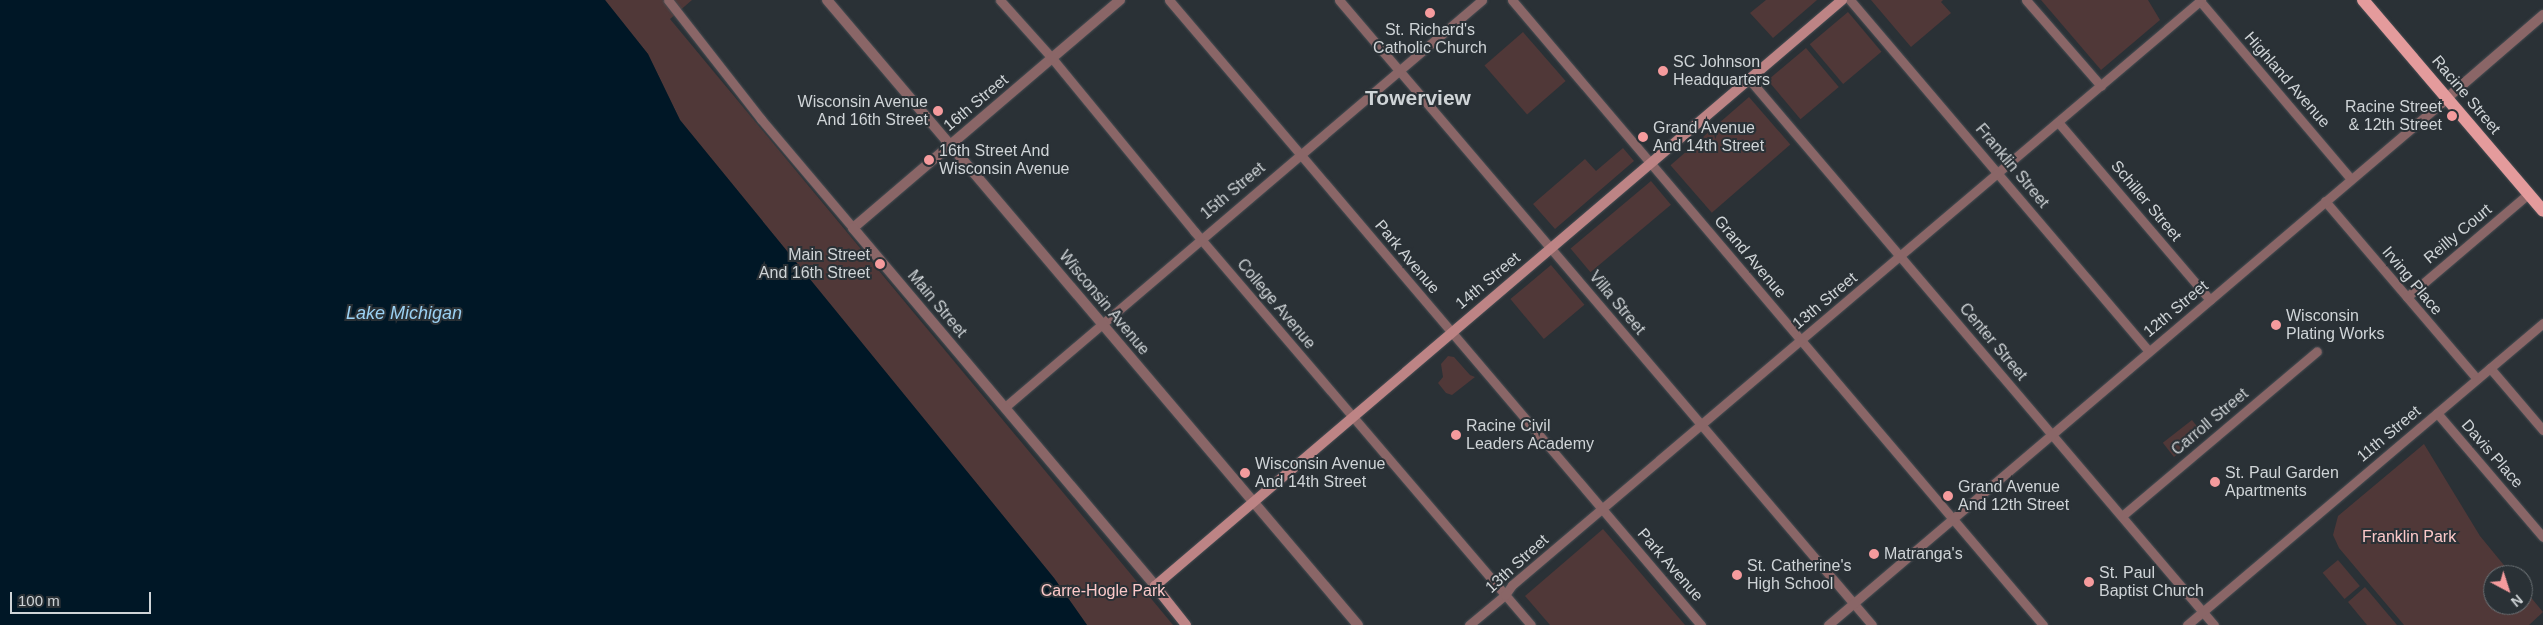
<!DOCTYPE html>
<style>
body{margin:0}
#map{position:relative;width:2543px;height:625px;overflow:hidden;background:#2a3136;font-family:Arial,sans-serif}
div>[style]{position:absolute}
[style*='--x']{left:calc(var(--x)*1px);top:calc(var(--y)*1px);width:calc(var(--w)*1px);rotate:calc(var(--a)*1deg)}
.green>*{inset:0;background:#503838;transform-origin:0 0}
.water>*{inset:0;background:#001726}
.roads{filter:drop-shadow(0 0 1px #484e53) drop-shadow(0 0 1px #484e53)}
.minor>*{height:9px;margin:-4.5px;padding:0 4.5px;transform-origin:4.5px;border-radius:4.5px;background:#8a6667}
.tertiary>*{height:10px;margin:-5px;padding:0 5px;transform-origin:5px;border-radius:5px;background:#8a6667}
.secondary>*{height:10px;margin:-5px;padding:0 5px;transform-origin:5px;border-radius:5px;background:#bd8485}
.primary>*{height:12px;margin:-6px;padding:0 6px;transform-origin:6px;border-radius:6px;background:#e49b9c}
.dots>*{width:14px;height:14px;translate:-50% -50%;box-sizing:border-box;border:2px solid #2a3136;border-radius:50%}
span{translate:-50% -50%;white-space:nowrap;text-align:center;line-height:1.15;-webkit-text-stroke:4px #2a3136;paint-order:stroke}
.poi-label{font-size:16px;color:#cfd4d7}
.left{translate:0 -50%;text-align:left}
.right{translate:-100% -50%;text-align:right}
.street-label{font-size:16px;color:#cfd4d7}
.park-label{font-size:16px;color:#fcc9c9}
.water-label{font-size:18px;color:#9bd1f3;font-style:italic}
.district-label{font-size:21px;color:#cfd4d7;font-weight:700}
.north{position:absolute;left:2483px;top:565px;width:50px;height:50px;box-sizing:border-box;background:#2a3136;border:1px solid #6c7276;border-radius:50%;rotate:140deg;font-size:14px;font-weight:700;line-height:20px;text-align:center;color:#cfd4d7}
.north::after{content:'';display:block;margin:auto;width:18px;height:22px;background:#f59b9d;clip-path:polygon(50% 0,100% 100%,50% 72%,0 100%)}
.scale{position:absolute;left:10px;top:592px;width:141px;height:22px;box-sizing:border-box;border:2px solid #cfd4d7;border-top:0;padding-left:6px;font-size:15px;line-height:18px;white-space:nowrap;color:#cfd4d7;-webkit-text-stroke:4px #2a3136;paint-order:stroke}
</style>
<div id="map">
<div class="green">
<i style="clip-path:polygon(605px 0,692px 0,670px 19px,1173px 625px,1087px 625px,1054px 578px,680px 120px,648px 54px)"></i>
<i style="clip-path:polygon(1766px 0,1817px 0,1773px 38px,1750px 13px)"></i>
<i style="clip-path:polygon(1871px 0,1943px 0,1941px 2px,1951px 13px,1911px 47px)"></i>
<i style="clip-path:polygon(2041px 0,2148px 0,2160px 20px,2101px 70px)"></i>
<i style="left:1848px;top:12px;width:52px;height:50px;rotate:50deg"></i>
<i style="left:1523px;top:32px;width:65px;height:51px;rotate:49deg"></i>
<i style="left:1806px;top:48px;width:51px;height:50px;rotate:50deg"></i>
<i style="left:1749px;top:97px;width:63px;height:104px;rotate:49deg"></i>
<i style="clip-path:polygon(1623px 148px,1634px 161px,1555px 229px,1533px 204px,1585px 159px,1596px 171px)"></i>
<i style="left:1651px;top:181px;width:31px;height:105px;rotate:50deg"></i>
<i style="left:1551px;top:265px;width:52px;height:53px;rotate:50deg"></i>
<i style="clip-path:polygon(1448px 356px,1454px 357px,1470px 375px,1475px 377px,1452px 395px,1446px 393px,1438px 383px,1443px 377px,1441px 364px)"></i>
<i style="left:2192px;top:420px;width:18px;height:37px;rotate:52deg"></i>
<i style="clip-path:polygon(2424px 444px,2480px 536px,2512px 575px,2493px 575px,2493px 605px,2523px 605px,2523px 588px,2543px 612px,2529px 625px,2404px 625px,2339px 548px,2333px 535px,2338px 516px)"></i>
<i style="clip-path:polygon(1603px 529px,1685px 625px,1550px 625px,1525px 596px)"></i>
<i style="left:2338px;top:560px;width:34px;height:20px;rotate:50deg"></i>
<i style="clip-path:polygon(2365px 587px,2397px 625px,2367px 625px,2348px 602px)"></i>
</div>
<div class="water">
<i style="clip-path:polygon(0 0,605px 0,648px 54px,680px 120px,1054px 578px,1087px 625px,0 625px)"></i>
</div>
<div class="roads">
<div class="minor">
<i style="--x:668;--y:0;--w:151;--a:52"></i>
<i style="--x:761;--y:119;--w:143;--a:49.8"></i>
<i style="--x:1000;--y:0;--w:78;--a:48.1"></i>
<i style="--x:1052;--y:58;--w:224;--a:50.6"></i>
<i style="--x:1194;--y:231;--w:518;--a:49.46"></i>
<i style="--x:1169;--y:0;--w:821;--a:49.6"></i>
<i style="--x:1339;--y:0;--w:821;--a:49.54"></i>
<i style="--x:1512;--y:0;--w:820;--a:49.65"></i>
<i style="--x:1850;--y:0;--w:461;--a:49.6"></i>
<i style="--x:2026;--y:0;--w:114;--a:48.9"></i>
<i style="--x:2200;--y:1;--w:233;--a:49.7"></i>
<i style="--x:1749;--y:79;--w:717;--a:49.58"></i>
<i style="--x:2058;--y:122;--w:234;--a:49.5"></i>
<i style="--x:2325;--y:201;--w:234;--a:49.5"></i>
<i style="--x:2407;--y:297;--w:159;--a:-40.4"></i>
<i style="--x:2490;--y:368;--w:82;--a:49.5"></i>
<i style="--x:1005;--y:407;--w:627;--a:-40.47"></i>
<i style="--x:2437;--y:413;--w:163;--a:49.5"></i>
<i style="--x:2122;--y:516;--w:255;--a:-40.2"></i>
<i style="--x:1469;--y:625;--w:47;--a:-39.8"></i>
<i style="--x:1505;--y:595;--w:12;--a:-55"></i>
<i style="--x:1512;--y:585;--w:904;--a:-40.33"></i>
<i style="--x:1828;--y:625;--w:813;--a:-40.41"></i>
<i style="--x:2187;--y:625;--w:467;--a:-40.3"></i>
</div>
<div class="tertiary">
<i style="--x:827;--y:0;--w:820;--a:49.65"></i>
<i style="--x:1120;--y:0;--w:351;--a:139.5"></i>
<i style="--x:853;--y:228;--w:468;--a:49.8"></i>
<i style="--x:2447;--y:98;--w:127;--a:-40.8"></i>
</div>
<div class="secondary">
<i style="--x:1186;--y:625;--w:50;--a:-128.5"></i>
<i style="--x:1155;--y:586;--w:903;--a:-40.46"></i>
</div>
<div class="primary">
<i style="--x:2363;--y:0;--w:277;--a:49.5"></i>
</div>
</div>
<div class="dots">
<i style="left:1430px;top:13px;background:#f59b9d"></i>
<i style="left:1663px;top:71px;background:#f59b9d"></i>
<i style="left:938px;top:111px;background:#f59b9d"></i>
<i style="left:2452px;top:116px;background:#f59b9d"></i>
<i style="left:1643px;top:137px;background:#f59b9d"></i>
<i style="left:929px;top:160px;background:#f59b9d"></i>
<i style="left:880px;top:264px;background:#f59b9d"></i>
<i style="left:2276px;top:325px;background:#f59b9d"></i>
<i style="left:1456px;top:435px;background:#f59b9d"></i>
<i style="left:1245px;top:473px;background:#f59b9d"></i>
<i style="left:2215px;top:482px;background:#f59b9d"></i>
<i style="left:1948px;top:496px;background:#f59b9d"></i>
<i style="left:1874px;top:554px;background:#f59b9d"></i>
<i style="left:1737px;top:575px;background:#f59b9d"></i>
<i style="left:2089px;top:582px;background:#f59b9d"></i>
</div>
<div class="poi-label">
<span style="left:1430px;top:39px">St. Richard's<br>Catholic Church</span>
<span class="left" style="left:1673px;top:71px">SC Johnson<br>Headquarters</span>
<span class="right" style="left:928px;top:111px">Wisconsin Avenue<br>And 16th Street</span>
<span class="right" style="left:2442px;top:116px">Racine Street<br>&amp; 12th Street</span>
<span class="left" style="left:1653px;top:137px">Grand Avenue<br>And 14th Street</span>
<span class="left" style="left:939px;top:160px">16th Street And<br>Wisconsin Avenue</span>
<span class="right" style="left:870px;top:264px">Main Street<br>And 16th Street</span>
<span class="left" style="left:2286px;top:325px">Wisconsin<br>Plating Works</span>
<span class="left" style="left:1466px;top:435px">Racine Civil<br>Leaders Academy</span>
<span class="left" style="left:1255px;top:473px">Wisconsin Avenue<br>And 14th Street</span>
<span class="left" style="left:2225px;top:482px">St. Paul Garden<br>Apartments</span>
<span class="left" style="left:1958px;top:496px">Grand Avenue<br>And 12th Street</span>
<span class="left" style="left:1884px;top:554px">Matranga's</span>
<span class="left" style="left:1747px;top:575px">St. Catherine's<br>High School</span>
<span class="left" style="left:2099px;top:582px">St. Paul<br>Baptist Church</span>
</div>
<div class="street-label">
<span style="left:2287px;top:80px;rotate:49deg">Highland Avenue</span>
<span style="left:2466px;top:95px;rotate:50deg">Racine Street</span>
<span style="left:976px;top:103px;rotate:-40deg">16th Street</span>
<span style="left:2012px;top:166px;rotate:50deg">Franklin Street</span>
<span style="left:1233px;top:191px;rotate:-40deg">15th Street</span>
<span style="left:2146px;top:201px;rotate:50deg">Schiller Street</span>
<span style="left:2458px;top:234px;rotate:-40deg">Reilly Court</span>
<span style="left:1407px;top:257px;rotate:50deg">Park Avenue</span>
<span style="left:1750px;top:257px;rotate:50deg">Grand Avenue</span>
<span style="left:1488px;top:281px;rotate:-40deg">14th Street</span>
<span style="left:2412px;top:281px;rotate:50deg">Irving Place</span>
<span style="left:1825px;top:301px;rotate:-40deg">13th Street</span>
<span style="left:1104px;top:303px;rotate:50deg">Wisconsin Avenue</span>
<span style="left:1617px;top:303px;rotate:50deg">Villa Street</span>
<span style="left:937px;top:304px;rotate:50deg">Main Street</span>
<span style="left:1276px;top:304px;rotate:50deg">College Avenue</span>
<span style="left:2176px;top:309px;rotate:-40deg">12th Street</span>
<span style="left:1993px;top:342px;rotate:50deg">Center Street</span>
<span style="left:2210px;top:422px;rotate:-40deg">Carroll Street</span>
<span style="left:2389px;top:434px;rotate:-40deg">11th Street</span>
<span style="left:2492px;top:454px;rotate:49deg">Davis Place</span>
<span style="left:1517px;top:564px;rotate:-42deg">13th Street</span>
<span style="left:1670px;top:565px;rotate:49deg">Park Avenue</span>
</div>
<div class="park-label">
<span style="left:2409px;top:537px">Franklin Park</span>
<span style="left:1103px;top:591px">Carre-Hogle Park</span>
</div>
<div class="water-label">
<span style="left:404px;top:313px">Lake Michigan</span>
</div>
<div class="district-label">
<span style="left:1418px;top:98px">Towerview</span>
</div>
<div class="north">N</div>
<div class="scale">100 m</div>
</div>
